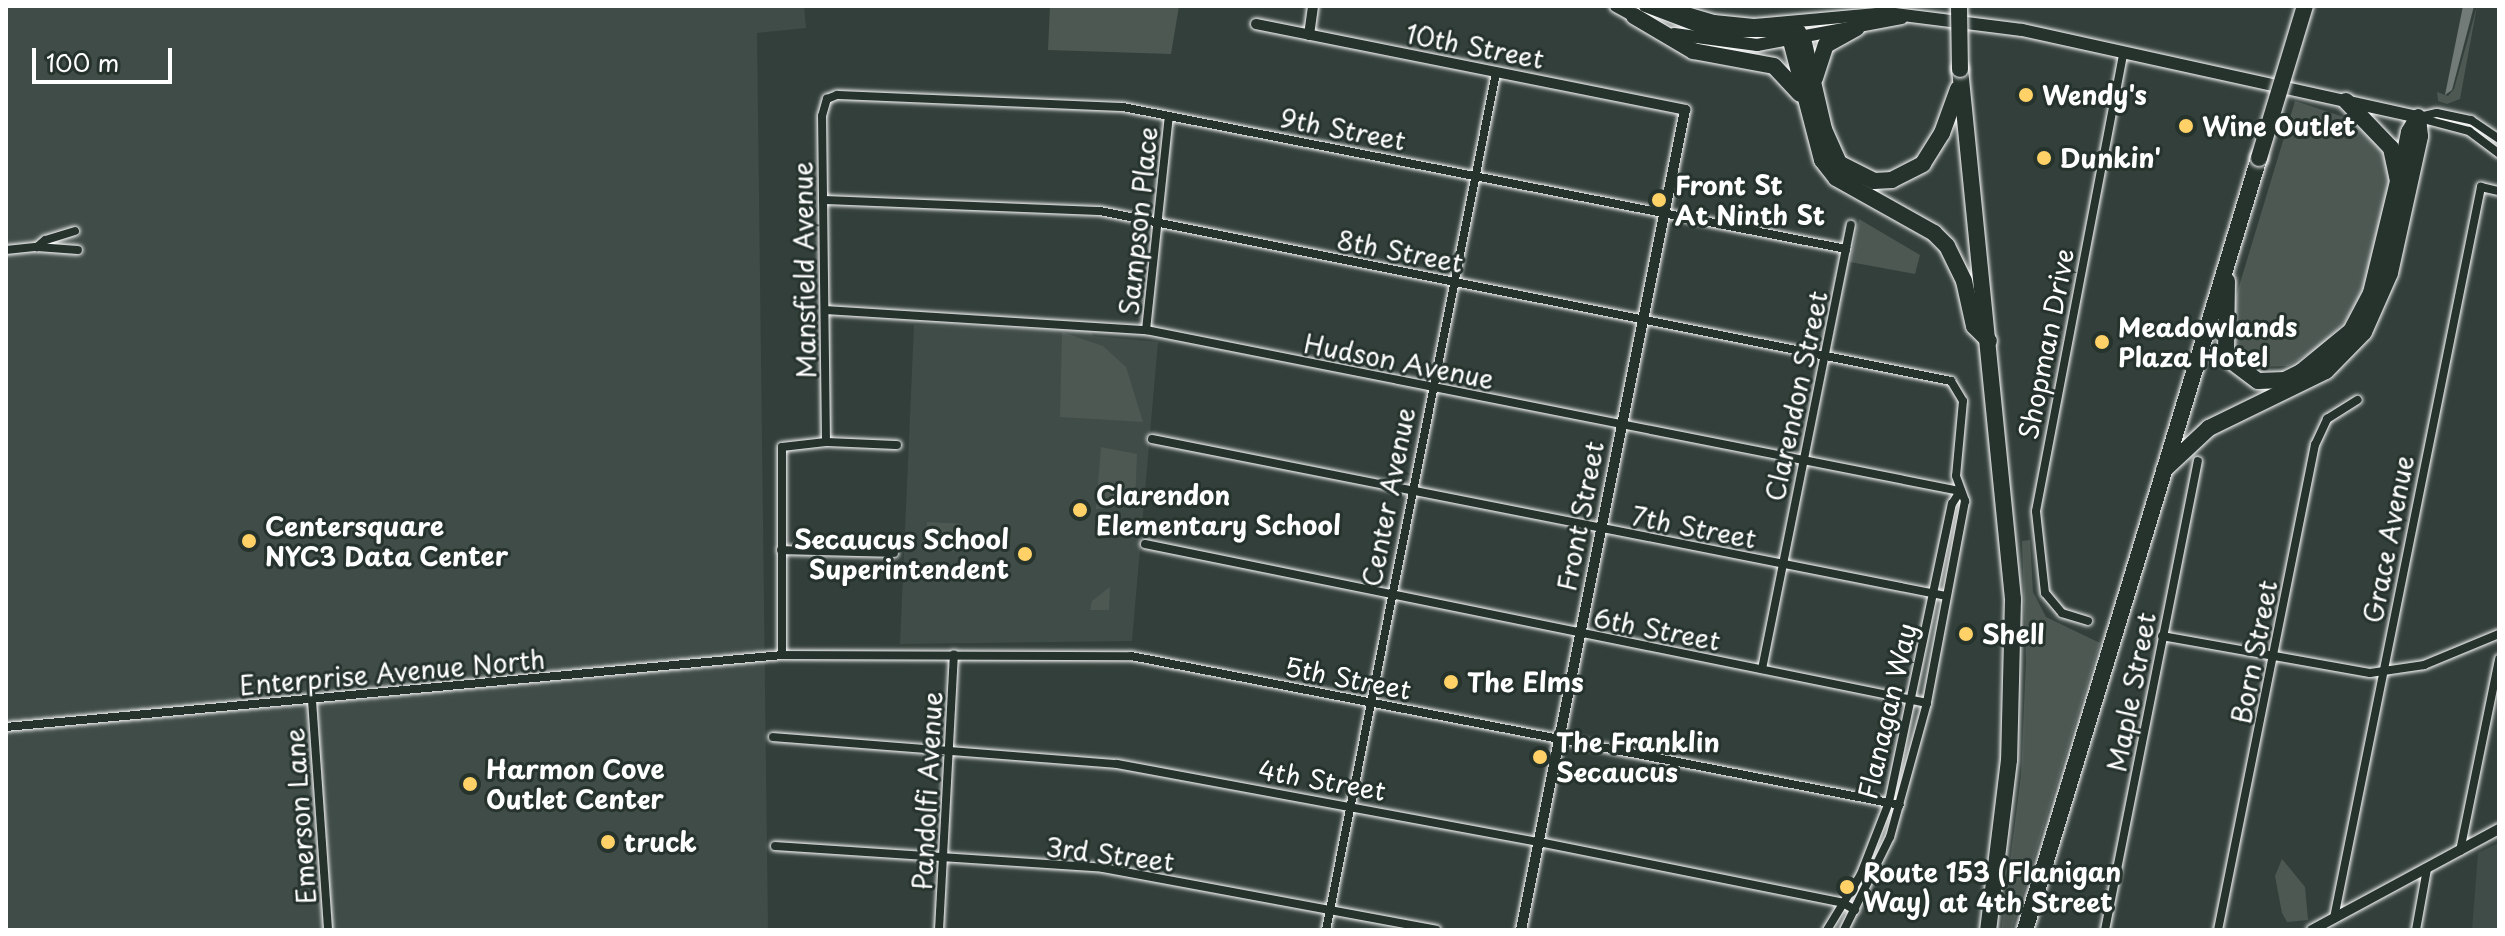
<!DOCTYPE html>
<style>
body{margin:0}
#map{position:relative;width:2505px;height:936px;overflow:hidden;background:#333f3a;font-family:"Playpen Sans",sans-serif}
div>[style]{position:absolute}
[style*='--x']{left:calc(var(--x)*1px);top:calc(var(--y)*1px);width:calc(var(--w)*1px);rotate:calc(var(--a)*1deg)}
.built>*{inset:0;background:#404c47}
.green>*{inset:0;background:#4d5853;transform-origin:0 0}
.water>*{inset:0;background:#737b78}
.roads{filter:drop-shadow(0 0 2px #fff) drop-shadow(0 0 2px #fff)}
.minor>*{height:8px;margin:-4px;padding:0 4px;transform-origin:4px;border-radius:4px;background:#26332d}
.tertiary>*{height:10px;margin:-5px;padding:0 5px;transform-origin:5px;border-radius:5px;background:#26332d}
.secondary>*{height:12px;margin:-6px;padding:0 6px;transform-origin:6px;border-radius:6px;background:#26332d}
.motorway>*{height:16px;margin:-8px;padding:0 8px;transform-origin:8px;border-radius:8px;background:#26332d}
.bridges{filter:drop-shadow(0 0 2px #fff) drop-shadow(0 0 2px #fff)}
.motorway-bridge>*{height:16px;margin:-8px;padding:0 8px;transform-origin:8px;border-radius:8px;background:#26332d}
.dots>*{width:22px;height:22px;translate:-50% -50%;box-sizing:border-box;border:4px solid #26332d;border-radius:50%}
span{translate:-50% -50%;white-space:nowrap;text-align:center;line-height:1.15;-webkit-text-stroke:6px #26332d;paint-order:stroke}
.street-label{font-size:26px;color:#fff}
.poi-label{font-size:26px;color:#fff;font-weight:700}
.left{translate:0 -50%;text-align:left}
.right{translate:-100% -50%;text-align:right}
.frame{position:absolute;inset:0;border:8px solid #fff;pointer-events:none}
.scale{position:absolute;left:32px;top:48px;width:140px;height:36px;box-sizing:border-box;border:4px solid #fff;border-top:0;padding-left:10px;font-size:24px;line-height:28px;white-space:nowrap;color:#fff;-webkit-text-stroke:6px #26332d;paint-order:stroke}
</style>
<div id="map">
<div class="built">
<i style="clip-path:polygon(6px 6px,804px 6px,806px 28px,757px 33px,768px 930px,6px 930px)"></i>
<i style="clip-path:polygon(914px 325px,1091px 331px,1093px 336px,1158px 342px,1132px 641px,900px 644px)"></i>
<i style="clip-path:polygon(2499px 843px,2499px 930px,2472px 930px,2478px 853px)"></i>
</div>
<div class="green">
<i style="clip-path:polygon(1050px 6px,1179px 6px,1171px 54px,1048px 50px)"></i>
<i style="clip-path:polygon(2477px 6px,2460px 99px,2447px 104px,2438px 101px,2437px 92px,2448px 96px,2454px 89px)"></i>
<i style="clip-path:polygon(2295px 101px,2350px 119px,2380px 147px,2392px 177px,2366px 285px,2346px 320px,2320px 347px,2288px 366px,2256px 367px,2232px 346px,2231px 313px)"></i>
<i style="clip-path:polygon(1859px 219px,1920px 255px,1915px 274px,1850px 262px)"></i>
<i style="clip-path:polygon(1062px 332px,1103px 346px,1126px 367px,1143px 422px,1060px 417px)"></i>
<i style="clip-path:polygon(1101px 447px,1137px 454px,1135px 505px,1096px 509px)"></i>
<i style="left:927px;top:522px;width:35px;height:28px;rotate:3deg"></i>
<i style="clip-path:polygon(2030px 540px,2033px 592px,2046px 617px,2100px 643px,2012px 930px,2001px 930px,2021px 776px,2026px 661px,2022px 541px)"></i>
<i style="clip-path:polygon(1110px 587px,1109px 610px,1090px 610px,1092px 601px)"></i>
<i style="clip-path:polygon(2282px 859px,2305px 887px,2308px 920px,2287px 922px,2282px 913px,2275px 876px)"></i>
</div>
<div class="water">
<i style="clip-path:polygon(2463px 6px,2474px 6px,2452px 90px,2445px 95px)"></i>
</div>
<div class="roads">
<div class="minor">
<i style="--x:2419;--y:117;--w:18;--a:-13"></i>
<i style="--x:2437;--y:113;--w:35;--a:12"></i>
<i style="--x:2471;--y:120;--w:34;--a:34"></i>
<i style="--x:2419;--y:118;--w:52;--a:14.6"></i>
<i style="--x:2469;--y:131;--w:38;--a:37"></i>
<i style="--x:823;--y:200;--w:277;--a:2.3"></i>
<i style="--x:1100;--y:211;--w:868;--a:11.3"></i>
<i style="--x:1951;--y:381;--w:23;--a:59"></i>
<i style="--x:1963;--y:401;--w:75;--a:95.3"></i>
<i style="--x:1956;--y:476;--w:27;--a:70"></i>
<i style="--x:1965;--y:501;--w:206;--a:100.7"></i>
<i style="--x:1927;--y:703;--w:139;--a:105.4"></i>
<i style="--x:1890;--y:837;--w:104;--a:116.3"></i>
<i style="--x:75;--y:231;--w:31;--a:163"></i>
<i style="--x:45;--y:240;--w:11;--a:139"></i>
<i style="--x:37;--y:247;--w:41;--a:4.2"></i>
<i style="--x:6;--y:250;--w:31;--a:-6"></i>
<i style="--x:825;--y:310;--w:322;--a:3.6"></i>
<i style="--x:1146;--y:330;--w:830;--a:11.19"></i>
<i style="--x:1146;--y:330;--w:215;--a:-83.9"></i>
<i style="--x:1152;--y:439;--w:809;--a:11.18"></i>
<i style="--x:826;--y:442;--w:326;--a:-90.7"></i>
<i style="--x:822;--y:116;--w:18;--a:-74"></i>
<i style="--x:827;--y:99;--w:11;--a:-22"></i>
<i style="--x:837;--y:95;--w:286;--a:2.4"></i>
<i style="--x:1123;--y:107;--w:737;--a:11.11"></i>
<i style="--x:1145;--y:544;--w:798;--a:11.49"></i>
<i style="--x:781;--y:550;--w:113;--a:1.5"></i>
<i style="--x:2088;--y:621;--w:27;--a:-163"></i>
<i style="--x:2062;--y:613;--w:26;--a:-130"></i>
<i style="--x:2045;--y:593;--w:82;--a:-96.3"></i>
<i style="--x:2036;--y:511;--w:468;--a:-79.2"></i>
<i style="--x:2162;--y:636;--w:211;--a:10.1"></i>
<i style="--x:2370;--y:673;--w:55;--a:-8.4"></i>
<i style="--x:2424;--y:665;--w:81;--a:-22.5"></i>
<i style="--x:782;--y:655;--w:208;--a:-90"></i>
<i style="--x:782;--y:447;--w:44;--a:-6.5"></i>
<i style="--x:826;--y:442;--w:71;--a:2.4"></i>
<i style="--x:1762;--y:669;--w:453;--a:-78.7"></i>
<i style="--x:312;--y:700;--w:231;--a:86"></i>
<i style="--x:6;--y:727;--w:779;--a:-5.3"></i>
<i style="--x:782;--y:655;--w:349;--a:0.2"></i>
<i style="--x:1131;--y:656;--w:783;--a:10.97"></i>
<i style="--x:773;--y:737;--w:345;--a:4.5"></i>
<i style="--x:1117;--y:764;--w:429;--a:10.5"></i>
<i style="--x:1539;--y:842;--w:310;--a:11.3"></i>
<i style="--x:1843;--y:903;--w:14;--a:30"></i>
<i style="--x:775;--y:846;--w:329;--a:3.8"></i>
<i style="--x:1103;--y:868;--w:339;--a:10.5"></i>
<i style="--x:2460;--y:851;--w:196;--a:-78.5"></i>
<i style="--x:2334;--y:918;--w:746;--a:-78.63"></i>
<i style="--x:2481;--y:187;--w:18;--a:13"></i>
<i style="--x:939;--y:930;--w:276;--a:-86.9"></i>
<i style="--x:1326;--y:930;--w:874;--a:-78.78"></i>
<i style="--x:1827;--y:930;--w:66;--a:-58.7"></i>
<i style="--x:1861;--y:874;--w:77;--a:-68.7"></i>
<i style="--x:1889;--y:802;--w:305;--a:-78.1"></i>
<i style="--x:1952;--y:504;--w:15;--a:-58"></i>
<i style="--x:2105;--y:930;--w:478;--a:-78.8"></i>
<i style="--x:2218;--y:930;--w:495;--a:-78.7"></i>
<i style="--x:2315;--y:445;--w:29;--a:-65"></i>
<i style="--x:2327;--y:419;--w:36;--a:-32"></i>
<i style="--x:2416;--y:930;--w:62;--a:-79.8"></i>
</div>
<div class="tertiary">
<i style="--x:1256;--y:24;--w:438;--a:11.3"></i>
<i style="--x:1685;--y:110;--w:836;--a:101.31"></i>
<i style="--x:1309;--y:35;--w:29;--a:-82"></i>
<i style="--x:2312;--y:930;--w:213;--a:-28.4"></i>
</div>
<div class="secondary">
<i style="--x:1616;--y:6;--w:25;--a:29"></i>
<i style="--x:1645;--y:6;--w:71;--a:20.7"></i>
<i style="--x:1711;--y:31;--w:89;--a:0"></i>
<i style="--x:1663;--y:6;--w:53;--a:16.4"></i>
<i style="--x:1714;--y:21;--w:40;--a:5.7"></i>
<i style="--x:1754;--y:25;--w:134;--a:-5.2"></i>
<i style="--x:1887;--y:13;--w:136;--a:7.2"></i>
<i style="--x:2022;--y:30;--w:405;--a:12.4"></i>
<i style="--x:1674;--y:34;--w:84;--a:7.5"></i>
<i style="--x:1757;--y:45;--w:147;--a:-10.5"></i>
</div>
<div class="motorway">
<i style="--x:1634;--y:16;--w:69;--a:30.7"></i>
<i style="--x:1693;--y:51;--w:82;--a:10.5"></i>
<i style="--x:1774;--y:66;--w:38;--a:47"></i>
<i style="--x:1960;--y:69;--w:533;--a:84.29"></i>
<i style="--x:2013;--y:599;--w:161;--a:91.4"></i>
<i style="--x:2009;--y:760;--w:171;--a:97"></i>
<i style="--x:1815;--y:78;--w:35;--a:-72"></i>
<i style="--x:1826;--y:45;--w:35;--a:-29"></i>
<i style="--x:1958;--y:89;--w:47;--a:110"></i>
<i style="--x:1942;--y:133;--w:36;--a:122"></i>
<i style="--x:1923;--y:164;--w:35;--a:153"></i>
<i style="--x:1892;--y:180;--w:18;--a:177"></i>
<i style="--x:1874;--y:181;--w:39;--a:-153"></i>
<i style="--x:1839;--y:163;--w:37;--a:-114"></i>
<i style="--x:1824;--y:129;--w:92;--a:-103.1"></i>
<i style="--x:1803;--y:39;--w:9;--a:-131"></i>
<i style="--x:1797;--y:32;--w:11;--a:124"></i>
<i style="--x:1791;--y:41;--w:123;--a:75.4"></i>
<i style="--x:1822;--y:160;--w:23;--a:52"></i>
<i style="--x:1836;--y:178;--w:112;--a:29.3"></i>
<i style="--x:1934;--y:233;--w:18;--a:45"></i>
<i style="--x:1947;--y:246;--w:39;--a:64"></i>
<i style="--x:1964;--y:281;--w:46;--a:77.5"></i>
<i style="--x:1974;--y:326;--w:21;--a:45"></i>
<i style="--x:2401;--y:172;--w:41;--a:-78.7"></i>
<i style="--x:2409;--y:132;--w:17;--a:-59"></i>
<i style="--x:2227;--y:281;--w:76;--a:90.8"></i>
<i style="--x:2226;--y:357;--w:40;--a:37"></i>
<i style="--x:2258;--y:381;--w:27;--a:-2"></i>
<i style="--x:2285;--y:380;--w:18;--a:-27"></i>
<i style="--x:2301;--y:372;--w:65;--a:-39.4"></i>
<i style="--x:2351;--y:331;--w:43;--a:-62.2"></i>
<i style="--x:2371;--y:293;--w:115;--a:-76.4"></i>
<i style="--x:2398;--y:181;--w:34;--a:-102"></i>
<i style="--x:2391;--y:148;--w:65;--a:-133.8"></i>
<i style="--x:2164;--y:470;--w:62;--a:-43"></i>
<i style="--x:2209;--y:428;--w:130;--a:-26"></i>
<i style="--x:2326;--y:371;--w:54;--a:-45.7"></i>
<i style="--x:2364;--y:332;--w:64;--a:-66.2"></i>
<i style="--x:2390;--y:273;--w:140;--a:-77.6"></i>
<i style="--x:2420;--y:136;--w:19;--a:-96"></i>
<i style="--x:2025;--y:930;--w:807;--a:-73.14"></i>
</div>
</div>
<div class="bridges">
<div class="motorway-bridge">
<i style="--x:1959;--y:6;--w:63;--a:89.1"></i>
<i style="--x:2259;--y:158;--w:159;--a:-73.2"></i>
</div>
</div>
<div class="dots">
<i style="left:2026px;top:95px;background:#ffd166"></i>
<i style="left:2186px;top:126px;background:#ffd166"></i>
<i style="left:2044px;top:158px;background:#ffd166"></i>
<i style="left:1659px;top:200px;background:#ffd166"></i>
<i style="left:2102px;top:342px;background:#ffd166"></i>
<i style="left:1080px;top:510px;background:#ffd166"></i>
<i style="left:249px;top:541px;background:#ffd166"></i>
<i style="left:1025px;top:554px;background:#ffd166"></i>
<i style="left:1966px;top:634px;background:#ffd166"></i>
<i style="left:1451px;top:682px;background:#ffd166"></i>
<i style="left:1540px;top:757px;background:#ffd166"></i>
<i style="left:470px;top:784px;background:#ffd166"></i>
<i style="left:608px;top:842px;background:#ffd166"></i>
<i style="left:1847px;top:887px;background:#ffd166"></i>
</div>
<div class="street-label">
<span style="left:1475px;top:46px;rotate:11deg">10th Street</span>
<span style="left:1343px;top:129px;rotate:11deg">9th Street</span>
<span style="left:1138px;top:221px;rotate:-84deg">Sampson Place</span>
<span style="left:1400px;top:251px;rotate:11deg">8th Street</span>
<span style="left:804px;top:270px;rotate:-91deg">Mansfield Avenue</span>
<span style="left:2046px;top:344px;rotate:-79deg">Shopman Drive</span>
<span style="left:1399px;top:361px;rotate:11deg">Hudson Avenue</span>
<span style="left:1796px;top:396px;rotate:-78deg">Clarendon Street</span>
<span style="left:1388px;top:497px;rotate:-79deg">Center Avenue</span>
<span style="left:1580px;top:516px;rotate:-79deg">Front Street</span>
<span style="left:1694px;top:527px;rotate:11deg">7th Street</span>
<span style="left:2388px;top:539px;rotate:-79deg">Grace Avenue</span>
<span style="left:1657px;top:629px;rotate:11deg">6th Street</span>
<span style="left:2254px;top:652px;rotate:-79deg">Born Street</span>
<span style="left:392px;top:672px;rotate:-5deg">Enterprise Avenue North</span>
<span style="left:1348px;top:678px;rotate:11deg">5th Street</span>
<span style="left:2131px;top:692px;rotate:-79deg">Maple Street</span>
<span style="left:1887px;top:711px;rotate:-77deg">Flanagan Way</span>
<span style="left:1322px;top:780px;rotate:10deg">4th Street</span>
<span style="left:927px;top:791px;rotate:-87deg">Pandolfi Avenue</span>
<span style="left:300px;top:816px;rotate:-94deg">Emerson Lane</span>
<span style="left:1110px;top:854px;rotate:7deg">3rd Street</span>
</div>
<div class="poi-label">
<span class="left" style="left:2042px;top:95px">Wendy's</span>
<span class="left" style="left:2202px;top:126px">Wine Outlet</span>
<span class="left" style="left:2060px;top:158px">Dunkin'</span>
<span class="left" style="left:1675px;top:200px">Front St<br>At Ninth St</span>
<span class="left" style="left:2118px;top:342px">Meadowlands<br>Plaza Hotel</span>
<span class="left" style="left:1096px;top:510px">Clarendon<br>Elementary School</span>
<span class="left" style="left:265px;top:541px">Centersquare<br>NYC3 Data Center</span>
<span class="right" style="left:1009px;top:554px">Secaucus School<br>Superintendent</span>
<span class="left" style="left:1982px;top:634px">Shell</span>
<span class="left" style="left:1467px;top:682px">The Elms</span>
<span class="left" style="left:1556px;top:757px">The Franklin<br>Secaucus</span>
<span class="left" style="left:486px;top:784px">Harmon Cove<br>Outlet Center</span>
<span class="left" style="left:624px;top:842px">truck</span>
<span class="left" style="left:1863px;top:887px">Route 153 (Flanigan<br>Way) at 4th Street</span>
</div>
<div class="frame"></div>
<div class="scale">100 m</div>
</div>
